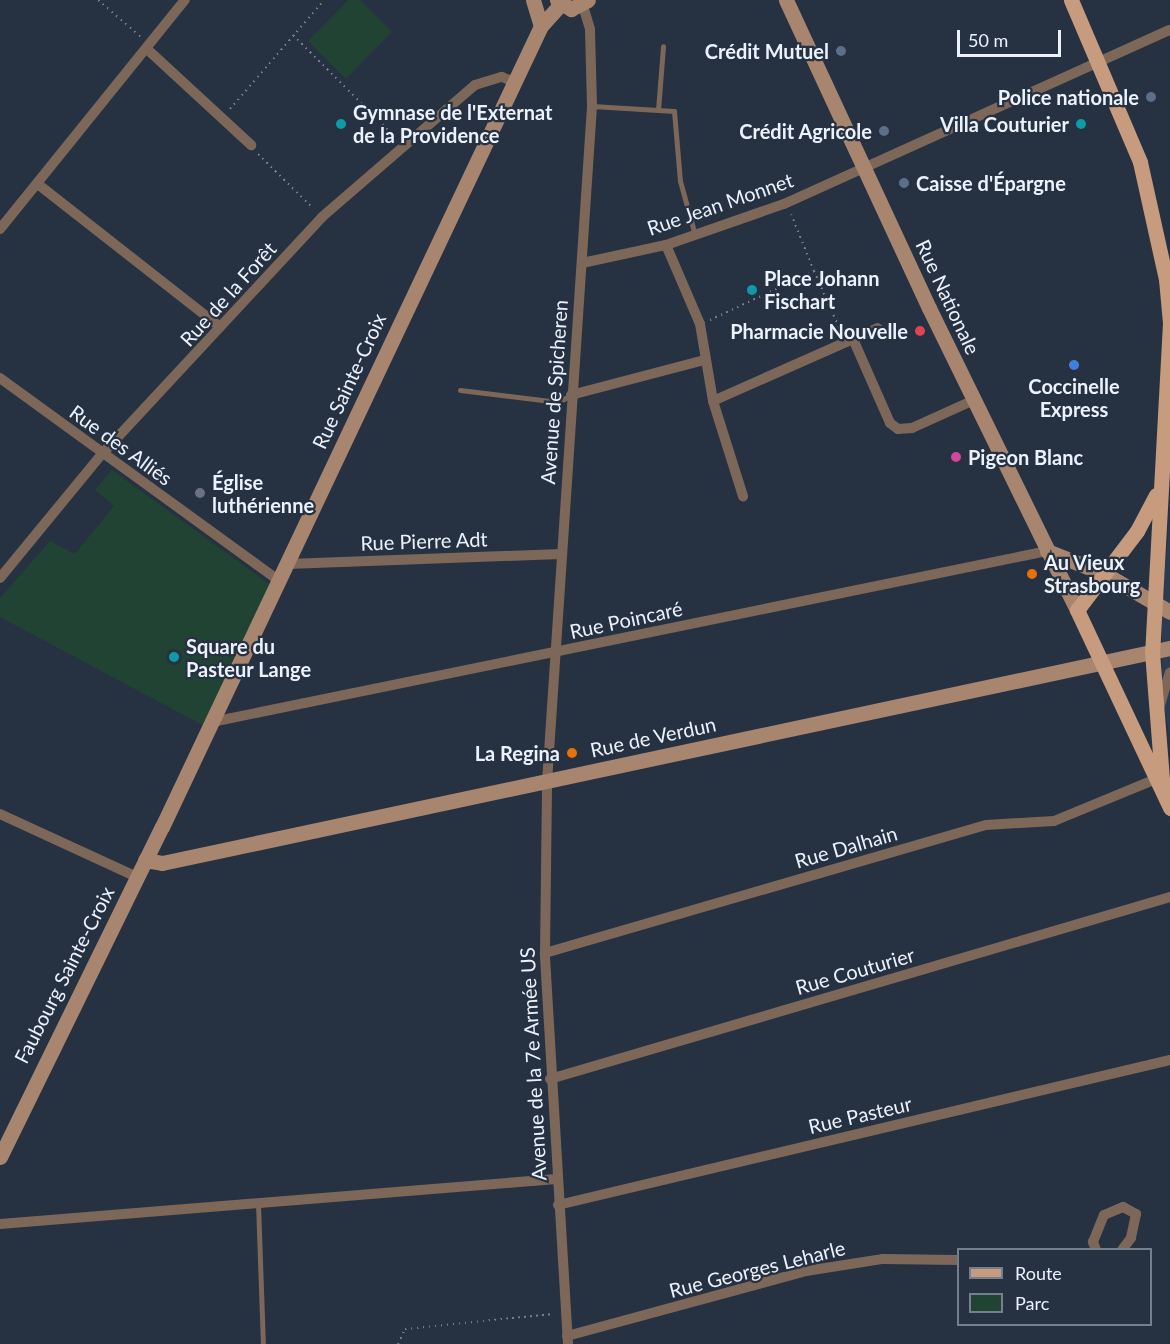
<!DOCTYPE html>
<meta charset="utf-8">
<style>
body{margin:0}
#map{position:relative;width:1170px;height:1344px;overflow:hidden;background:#263141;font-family:Lato,sans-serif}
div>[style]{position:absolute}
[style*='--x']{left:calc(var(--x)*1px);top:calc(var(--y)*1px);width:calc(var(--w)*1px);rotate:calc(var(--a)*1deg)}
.built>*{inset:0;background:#2d3b51}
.green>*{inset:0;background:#214334}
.path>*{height:2px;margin-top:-1px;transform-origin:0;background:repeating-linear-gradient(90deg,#767f8d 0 1.5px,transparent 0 6px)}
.lane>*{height:5px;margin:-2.5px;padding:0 2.5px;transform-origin:2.5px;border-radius:2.5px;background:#7c6759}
.street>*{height:10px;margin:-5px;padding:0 5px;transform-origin:5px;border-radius:5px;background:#7c6759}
.secondary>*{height:15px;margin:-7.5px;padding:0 7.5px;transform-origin:7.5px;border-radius:7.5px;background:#a7856e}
.primary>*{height:15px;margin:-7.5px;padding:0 7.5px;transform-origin:7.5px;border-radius:7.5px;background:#c79c7e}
.dots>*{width:16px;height:16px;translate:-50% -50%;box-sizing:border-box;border:3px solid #263141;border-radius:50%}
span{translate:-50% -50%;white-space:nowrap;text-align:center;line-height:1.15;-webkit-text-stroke:4.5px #263141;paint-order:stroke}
.poi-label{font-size:20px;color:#ebf2fd;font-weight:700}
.right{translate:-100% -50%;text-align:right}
.left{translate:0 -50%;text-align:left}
.street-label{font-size:20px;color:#ebf2fd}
.legend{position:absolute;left:957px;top:1248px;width:195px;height:78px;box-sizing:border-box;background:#263141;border:2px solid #757e8c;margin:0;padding:8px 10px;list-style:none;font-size:18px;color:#ebf2fd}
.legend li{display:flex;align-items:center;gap:12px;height:30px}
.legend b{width:30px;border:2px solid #757e8c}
.scale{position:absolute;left:957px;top:30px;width:104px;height:27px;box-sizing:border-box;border:3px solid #ebf2fd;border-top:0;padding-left:8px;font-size:18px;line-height:21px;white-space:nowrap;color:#ebf2fd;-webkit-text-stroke:4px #263141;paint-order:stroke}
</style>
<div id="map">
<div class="built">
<i style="clip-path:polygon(1170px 513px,1170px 740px,1162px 691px,1162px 604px)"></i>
</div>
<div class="green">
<i style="clip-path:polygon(348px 0,360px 0,392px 32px,346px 79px,308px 41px)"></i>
<i style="clip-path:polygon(112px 470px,272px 586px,206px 727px,0 617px,0 598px,50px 541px,75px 554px,114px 506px,95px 490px)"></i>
</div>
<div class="path">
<i style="--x:98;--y:0;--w:57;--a:40.7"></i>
<i style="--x:293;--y:35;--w:144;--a:45"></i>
<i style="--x:230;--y:109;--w:144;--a:-49.2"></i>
<i style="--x:258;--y:154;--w:78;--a:44.5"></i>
<i style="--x:814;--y:271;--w:67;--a:66.1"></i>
<i style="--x:710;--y:320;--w:115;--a:-25.2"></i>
<i style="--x:814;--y:271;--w:61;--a:-112"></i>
<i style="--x:398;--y:1344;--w:17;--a:-65"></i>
<i style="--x:405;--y:1329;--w:149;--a:-5.8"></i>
</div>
<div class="lane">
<i style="--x:592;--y:106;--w:66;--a:3.5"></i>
<i style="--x:658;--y:110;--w:64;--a:-85.5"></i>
<i style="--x:658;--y:110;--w:16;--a:4"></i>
<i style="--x:674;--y:111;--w:70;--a:85.1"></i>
<i style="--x:680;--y:181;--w:56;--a:74.5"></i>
<i style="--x:460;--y:390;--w:99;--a:7"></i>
<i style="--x:558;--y:402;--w:15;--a:-28"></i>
<i style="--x:258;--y:1203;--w:141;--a:88"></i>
</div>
<div class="street">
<i style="--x:147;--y:49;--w:142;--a:42.7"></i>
<i style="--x:39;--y:185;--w:230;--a:38.1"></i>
<i style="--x:0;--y:229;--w:294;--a:-51.1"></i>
<i style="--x:666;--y:245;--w:86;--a:66.7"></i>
<i style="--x:700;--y:324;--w:78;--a:80.4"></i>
<i style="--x:713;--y:401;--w:100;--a:72.5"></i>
<i style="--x:582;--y:263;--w:86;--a:-12.1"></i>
<i style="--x:666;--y:245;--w:125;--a:-19.2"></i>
<i style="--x:784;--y:204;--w:423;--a:-24.3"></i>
<i style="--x:853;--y:339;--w:92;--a:66.2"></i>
<i style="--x:890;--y:423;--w:10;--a:37"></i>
<i style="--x:898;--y:429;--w:14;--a:-4"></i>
<i style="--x:912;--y:428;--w:68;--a:-24.3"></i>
<i style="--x:0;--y:378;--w:345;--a:36"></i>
<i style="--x:571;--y:395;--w:138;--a:-14.7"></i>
<i style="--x:713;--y:401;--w:180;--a:-23.9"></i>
<i style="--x:288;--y:564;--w:273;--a:-2.1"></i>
<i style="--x:0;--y:578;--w:161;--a:-50.6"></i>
<i style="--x:102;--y:454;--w:323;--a:-47.1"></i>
<i style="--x:322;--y:217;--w:202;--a:-40.8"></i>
<i style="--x:475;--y:85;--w:28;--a:-17"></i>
<i style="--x:502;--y:77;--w:13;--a:23"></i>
<i style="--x:1159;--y:708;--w:37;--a:-73"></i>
<i style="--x:212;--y:722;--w:852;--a:-11.57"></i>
<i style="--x:0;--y:814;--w:151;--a:24.7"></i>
<i style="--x:545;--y:953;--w:459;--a:-16.2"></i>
<i style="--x:986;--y:825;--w:68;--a:-3.4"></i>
<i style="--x:1054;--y:821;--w:110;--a:-22.4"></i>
<i style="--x:550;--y:1079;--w:646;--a:-16.36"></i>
<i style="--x:558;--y:1205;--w:629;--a:-13.33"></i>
<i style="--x:0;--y:1224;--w:558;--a:-4.63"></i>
<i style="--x:1096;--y:1250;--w:9;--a:-111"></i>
<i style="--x:1093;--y:1242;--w:29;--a:-68"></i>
<i style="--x:1104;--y:1215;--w:21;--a:-23"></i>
<i style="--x:1123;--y:1207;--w:15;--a:28"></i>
<i style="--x:1136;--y:1214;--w:25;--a:102"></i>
<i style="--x:1131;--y:1238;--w:15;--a:127"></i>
<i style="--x:567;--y:1336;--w:248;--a:-15.2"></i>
<i style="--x:806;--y:1271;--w:78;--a:-8.9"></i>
<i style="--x:883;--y:1259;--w:75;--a:0.8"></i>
<i style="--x:568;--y:1344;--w:392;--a:-93.4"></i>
<i style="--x:545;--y:953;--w:171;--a:-89.3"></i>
<i style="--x:547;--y:782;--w:677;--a:-86.19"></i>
<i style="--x:592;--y:106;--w:77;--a:-91.5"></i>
<i style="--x:590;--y:29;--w:24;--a:-107"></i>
</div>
<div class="secondary">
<i style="--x:533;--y:0;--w:27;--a:73"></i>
<i style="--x:557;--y:0;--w:17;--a:33"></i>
<i style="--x:571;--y:9;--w:19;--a:-28"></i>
<i style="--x:786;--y:0;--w:340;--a:65.1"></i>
<i style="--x:929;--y:308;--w:336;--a:63.9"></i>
<i style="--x:1047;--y:551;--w:62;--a:21.6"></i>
<i style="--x:1105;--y:574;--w:75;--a:30.3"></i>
<i style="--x:145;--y:860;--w:17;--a:10"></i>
<i style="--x:162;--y:863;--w:1031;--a:-12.04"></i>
<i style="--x:0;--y:1157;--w:368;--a:-63.9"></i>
<i style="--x:162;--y:827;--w:886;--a:-64.68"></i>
<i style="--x:541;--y:26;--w:28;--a:-48"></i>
</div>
<div class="primary">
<i style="--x:1071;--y:0;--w:176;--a:66.9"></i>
<i style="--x:1140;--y:162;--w:120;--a:77.5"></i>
<i style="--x:1166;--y:279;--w:44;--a:84.8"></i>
<i style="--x:1170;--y:323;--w:329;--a:93.1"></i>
<i style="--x:1152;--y:652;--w:140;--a:85.5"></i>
<i style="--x:1156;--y:495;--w:41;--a:117.8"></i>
<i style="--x:1137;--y:531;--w:99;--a:127.2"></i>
<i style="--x:1077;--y:610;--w:219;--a:64.8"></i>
</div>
<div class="dots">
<i style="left:841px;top:51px;background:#5c6f8a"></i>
<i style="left:1151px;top:97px;background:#5c6f8a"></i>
<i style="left:341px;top:124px;background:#0f9aa8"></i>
<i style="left:1081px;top:124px;background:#0f9aa8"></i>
<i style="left:884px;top:131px;background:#5c6f8a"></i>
<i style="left:904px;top:183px;background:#5c6f8a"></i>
<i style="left:752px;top:290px;background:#0f9aa8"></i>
<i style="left:920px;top:331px;background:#e0444e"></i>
<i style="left:1074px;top:365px;background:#3f7fe0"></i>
<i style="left:956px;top:457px;background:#d1479c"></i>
<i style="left:200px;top:493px;background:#6b7280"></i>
<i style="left:1032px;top:574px;background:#e8710a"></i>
<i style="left:174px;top:657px;background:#0f9aa8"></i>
<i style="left:572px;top:753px;background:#e8710a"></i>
</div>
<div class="poi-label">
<span class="right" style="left:829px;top:51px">Crédit Mutuel</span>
<span class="right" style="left:1139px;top:97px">Police nationale</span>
<span class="left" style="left:353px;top:124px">Gymnase de l'Externat<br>de la Providence</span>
<span class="right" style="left:1069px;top:124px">Villa Couturier</span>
<span class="right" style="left:872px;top:131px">Crédit Agricole</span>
<span class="left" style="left:916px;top:183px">Caisse d'Épargne</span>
<span class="left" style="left:764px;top:290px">Place Johann<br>Fischart</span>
<span class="right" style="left:908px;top:331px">Pharmacie Nouvelle</span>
<span style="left:1074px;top:398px">Coccinelle<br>Express</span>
<span class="left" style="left:968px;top:457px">Pigeon Blanc</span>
<span class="left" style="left:212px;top:494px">Église<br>luthérienne</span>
<span class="left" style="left:1044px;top:574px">Au Vieux<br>Strasbourg</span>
<span class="left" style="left:186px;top:658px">Square du<br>Pasteur Lange</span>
<span class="right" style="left:560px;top:753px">La Regina</span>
</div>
<div class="street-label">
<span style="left:720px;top:204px;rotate:-19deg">Rue Jean Monnet</span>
<span style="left:228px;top:294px;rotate:-48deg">Rue de la Forêt</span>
<span style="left:948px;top:297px;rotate:65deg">Rue Nationale</span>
<span style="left:349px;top:381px;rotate:-65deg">Rue Sainte-Croix</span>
<span style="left:554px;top:392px;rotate:-86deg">Avenue de Spicheren</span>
<span style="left:121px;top:445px;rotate:36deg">Rue des Alliés</span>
<span style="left:424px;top:541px;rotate:-2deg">Rue Pierre Adt</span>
<span style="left:626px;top:620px;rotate:-12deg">Rue Poincaré</span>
<span style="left:653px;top:737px;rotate:-12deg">Rue de Verdun</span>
<span style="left:846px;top:847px;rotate:-16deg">Rue Dalhain</span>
<span style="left:855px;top:971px;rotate:-16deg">Rue Couturier</span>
<span style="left:64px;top:975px;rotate:-63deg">Faubourg Sainte-Croix</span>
<span style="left:533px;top:1064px;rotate:-93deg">Avenue de la 7e Armée US</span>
<span style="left:860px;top:1115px;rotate:-13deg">Rue Pasteur</span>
<span style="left:757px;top:1269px;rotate:-14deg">Rue Georges Leharle</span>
</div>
<ul class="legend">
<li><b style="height:8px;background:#c79c7e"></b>Route</li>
<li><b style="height:16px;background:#214334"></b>Parc</li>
</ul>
<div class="scale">50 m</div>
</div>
